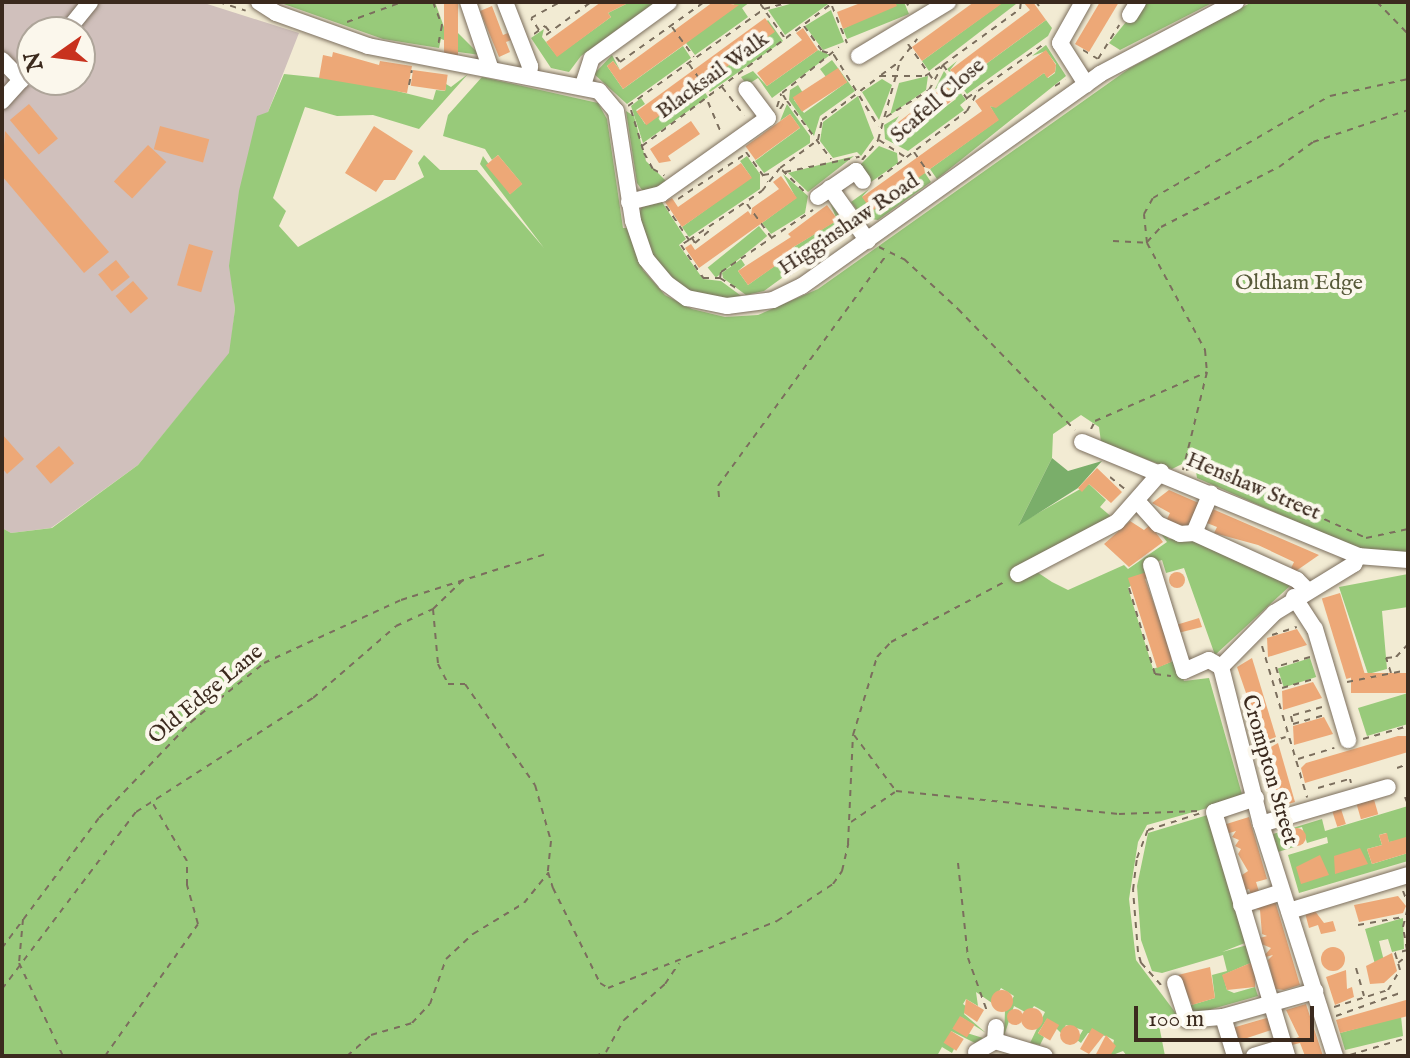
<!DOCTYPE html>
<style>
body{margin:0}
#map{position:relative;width:1410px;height:1058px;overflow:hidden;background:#f2ebd3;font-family:"IM FELL English",serif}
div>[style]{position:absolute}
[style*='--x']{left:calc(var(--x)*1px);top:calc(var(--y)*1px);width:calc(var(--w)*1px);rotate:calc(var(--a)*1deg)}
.industrial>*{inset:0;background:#d0c0bc}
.green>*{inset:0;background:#98ca7a;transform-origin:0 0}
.forest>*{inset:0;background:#7aae6a}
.building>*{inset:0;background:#eda877;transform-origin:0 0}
.round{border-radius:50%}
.path>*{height:2px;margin-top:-1px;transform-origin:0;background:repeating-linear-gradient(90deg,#7b6e5d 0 6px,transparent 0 12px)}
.roads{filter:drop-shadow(0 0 2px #7b6e5d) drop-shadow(0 0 2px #7b6e5d)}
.minor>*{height:16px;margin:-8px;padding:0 8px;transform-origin:8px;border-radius:8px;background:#fff}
span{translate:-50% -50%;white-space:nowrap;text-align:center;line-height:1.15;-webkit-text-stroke:8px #fbf7ec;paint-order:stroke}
.street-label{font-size:22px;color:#3b2a1e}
.park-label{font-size:22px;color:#575a3a}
.frame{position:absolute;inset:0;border:4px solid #3b2a1e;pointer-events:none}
.north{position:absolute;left:16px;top:16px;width:80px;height:80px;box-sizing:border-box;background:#fbf7ec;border:2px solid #aea59a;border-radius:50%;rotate:256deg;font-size:22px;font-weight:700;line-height:32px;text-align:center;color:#3b2a1e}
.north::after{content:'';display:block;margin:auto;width:28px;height:36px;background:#c8321e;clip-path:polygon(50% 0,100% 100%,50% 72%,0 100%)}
.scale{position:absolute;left:1134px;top:1006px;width:180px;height:36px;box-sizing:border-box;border:4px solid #3b2a1e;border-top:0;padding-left:10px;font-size:24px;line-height:28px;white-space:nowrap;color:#3b2a1e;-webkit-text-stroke:6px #fbf7ec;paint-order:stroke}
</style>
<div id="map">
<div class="industrial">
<i style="clip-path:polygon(evenodd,2px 2px,201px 2px,299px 33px,268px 112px,230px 266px,235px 309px,230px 353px,138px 465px,51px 528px,11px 533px,2px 528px,2px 2px,32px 32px,80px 32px,80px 80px,32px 80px,32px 32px)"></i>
</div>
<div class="green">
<i style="clip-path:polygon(278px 2px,435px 2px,444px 27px,450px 25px,480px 55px,444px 50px,447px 41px,441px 39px,439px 48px,383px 39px)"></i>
<i style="clip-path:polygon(630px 2px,654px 3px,581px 56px,569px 72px,551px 68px,531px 38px,544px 29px,542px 37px,557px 56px,611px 17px,608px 13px)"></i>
<i style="clip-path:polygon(737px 2px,750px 2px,742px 8px,748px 17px,695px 55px,686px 43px)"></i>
<i style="clip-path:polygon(797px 2px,831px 2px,785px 35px,768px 10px)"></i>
<i style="clip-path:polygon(895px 2px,904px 2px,909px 14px,847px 39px,843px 29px)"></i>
<i style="clip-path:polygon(1003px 2px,1016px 4px,929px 71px,922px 61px)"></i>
<i style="clip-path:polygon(1142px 2px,1214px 2px,1120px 50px,1109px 43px)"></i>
<i style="clip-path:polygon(1252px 2px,1408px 2px,1408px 555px,1363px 551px,1197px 478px,1194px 458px,1172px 469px,1101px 442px,1099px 427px,1081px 415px,1053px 434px,1052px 458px,1019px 524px,1089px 484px,1106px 500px,1100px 507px,1114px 519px,1037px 572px,1052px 582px,1068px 590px,1124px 565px,1128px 569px,1167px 542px,1152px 522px,1169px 539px,1192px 537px,1291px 585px,1215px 655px,1184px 568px,1166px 573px,1162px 560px,1148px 564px,1150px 571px,1128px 588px,1153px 669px,1176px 660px,1184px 681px,1209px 678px,1243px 798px,1147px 825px,1138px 842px,1129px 899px,1136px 960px,1184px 1024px,1159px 1025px,1165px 1056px,1127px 1056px,1123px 1051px,1110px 1056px,1114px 1040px,1106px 1036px,1088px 1033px,1081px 1043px,1077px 1040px,1083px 1030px,1066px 1025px,1061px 1033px,1047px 1019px,1038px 1033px,1044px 1037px,1040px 1045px,1030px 1043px,1045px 1012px,1034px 1006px,1022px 1023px,1025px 1012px,1014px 1006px,1004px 1036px,1005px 1011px,1014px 996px,1001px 988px,992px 1003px,976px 992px,978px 1006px,966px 999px,963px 1004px,967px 1007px,964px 1014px,986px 1033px,961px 1017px,954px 1029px,983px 1038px,975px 1043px,951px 1031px,954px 1049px,952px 1053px,942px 1047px,937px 1056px,2px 1056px,2px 528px,11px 533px,52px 528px,138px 465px,229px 353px,235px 309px,229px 266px,239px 191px,257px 116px,268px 112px,284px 74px,361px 82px,433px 100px,436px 90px,445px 91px,446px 84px,451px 87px,468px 74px,419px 129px,373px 115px,337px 116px,305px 107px,273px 198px,286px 211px,279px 226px,298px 247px,424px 177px,418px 163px,424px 155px,440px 170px,477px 170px,544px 248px,480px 164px,483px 156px,510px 194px,522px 184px,498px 155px,492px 160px,485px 149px,443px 136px,448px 115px,482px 77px,598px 103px,607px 119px,623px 228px,628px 228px,643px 270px,665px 295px,692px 309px,725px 317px,758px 315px,818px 289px,1130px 68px)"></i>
<i style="clip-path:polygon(831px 10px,844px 42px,823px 50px,805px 26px)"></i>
<i style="clip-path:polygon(768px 20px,783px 41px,710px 92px,704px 82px)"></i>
<i style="clip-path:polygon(1046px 20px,1052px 28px,1048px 36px,967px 94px,947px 69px,957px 61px,950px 70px,960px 83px)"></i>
<i style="clip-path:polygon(1046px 45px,1066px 76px,937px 179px,930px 169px,998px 120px,990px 106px,996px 107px,1044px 73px,1048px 78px,1055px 73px,1056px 64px,1046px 51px,1032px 56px)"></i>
<i style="clip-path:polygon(683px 46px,691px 58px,627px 104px,594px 74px,612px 55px,620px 70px,613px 61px,607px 66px,623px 89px)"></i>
<i style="clip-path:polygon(818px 50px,830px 55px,772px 98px,758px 78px,747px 85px,741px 77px,753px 71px,767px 86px)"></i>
<i style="clip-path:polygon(832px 60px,855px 91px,820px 116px,814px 136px,789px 100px,790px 90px,798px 85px,803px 93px,794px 100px,804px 113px,847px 82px,838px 69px,826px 77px,820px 69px)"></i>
<i style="clip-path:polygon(944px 71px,966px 100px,960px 105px,964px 110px,908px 151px,885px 139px,884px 125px,899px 116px,893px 125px,903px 138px,956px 99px,946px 85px,935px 89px)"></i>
<i style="clip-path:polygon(928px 76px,926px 90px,890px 115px,899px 83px)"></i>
<i style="clip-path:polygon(882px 79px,892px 85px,879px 120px,862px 92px)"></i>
<i style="clip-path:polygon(700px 85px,708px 97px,643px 143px,631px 106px,641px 98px,645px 104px,636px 110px,645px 124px)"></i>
<i style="clip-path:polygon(858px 96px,874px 138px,861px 156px,857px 152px,833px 158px,820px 141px,823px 122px)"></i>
<i style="clip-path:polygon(787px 104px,810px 136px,810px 143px,764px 173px,755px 161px,800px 128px,790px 114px,780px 121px)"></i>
<i style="clip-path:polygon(626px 111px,634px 116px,646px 161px,666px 181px,651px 190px,642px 190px,637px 183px)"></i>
<i style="clip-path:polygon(879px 146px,897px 153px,898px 163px,871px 182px,859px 166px)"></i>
<i style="clip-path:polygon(747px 156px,760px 174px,760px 189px,689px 237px,682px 227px,751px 177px,740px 161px)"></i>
<i style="clip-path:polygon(854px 156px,808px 192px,788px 173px)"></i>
<i style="clip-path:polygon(925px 173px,931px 182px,878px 220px,863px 218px,851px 202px,869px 189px,862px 197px)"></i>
<i style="clip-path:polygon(783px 174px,808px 196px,805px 213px,771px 234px,762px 223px,796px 198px)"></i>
<i style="clip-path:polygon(662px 202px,686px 239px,679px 245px,703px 279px,721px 281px,744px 298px,712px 298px,684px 289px,666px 274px,651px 252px,639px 213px,642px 207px)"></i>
<i style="clip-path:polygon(830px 203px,849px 229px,764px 291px,746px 295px,723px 278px,722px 273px,741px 259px,745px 265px,738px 271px,748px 285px,794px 252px,792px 248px,837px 220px)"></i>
<i style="left:759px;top:226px;width:13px;height:66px;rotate:51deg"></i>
<i style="clip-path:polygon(1408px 574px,1408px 607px,1382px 611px,1387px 669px,1368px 674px,1339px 587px)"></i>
<i style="left:1310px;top:658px;width:20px;height:34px;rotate:72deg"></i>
<i style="clip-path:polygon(1408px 693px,1408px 724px,1367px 736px,1358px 708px)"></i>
<i style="clip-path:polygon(1408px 806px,1408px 840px,1389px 842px,1386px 833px,1379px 835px,1382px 845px,1367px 849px,1372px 864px,1408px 853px,1408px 861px,1299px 893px,1288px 855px,1328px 843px,1327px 837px,1307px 843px,1302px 827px,1286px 831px,1294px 847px,1278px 852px,1273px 834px,1322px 819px,1325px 831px)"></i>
<i style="clip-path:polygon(1211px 814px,1250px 941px,1222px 952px,1251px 944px,1255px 961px,1223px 975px,1227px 990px,1234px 993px,1255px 987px,1258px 996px,1191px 1015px,1188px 1006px,1215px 998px,1212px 975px,1227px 971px,1223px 955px,1162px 973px,1152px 971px,1141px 940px,1137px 886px,1148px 833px)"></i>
<i style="clip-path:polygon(1403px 918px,1404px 949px,1392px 952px,1388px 939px,1379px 941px,1384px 961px,1375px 964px,1365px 929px)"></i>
<i style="clip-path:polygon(1401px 1016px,1403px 1036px,1345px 1050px,1340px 1033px)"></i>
</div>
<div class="forest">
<i style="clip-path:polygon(1052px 458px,1068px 471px,1102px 461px,1078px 488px,1018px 526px)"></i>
</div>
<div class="building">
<i style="left:444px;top:2px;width:14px;height:54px"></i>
<i style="clip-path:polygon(601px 2px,630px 2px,608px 13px,611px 17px,557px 57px,546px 42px)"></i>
<i style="clip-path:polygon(713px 2px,739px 5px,623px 89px,607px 66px,613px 61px,620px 70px)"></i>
<i style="clip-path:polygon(863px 2px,895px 2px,897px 6px,843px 29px,837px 12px)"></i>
<i style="clip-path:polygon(974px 2px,1004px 2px,922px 61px,912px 47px)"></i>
<i style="clip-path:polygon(1033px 2px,1046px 20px,960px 83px,950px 70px,1030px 10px,1024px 3px)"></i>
<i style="clip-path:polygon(1100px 2px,1119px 2px,1089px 52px,1075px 44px)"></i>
<i style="clip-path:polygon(492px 6px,503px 35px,508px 33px,511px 40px,506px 42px,510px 52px,499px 57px,480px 11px)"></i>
<i style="left:765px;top:18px;width:17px;height:159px;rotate:54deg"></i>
<i style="clip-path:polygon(803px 28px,818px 50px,767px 86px,757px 73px,802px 40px,796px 33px)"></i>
<i style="clip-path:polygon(1046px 50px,1056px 65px,1055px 72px,1047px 78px,1044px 73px,996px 108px,990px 106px,999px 120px,930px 169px,924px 167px,925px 173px,872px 211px,862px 197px,982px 111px,975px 101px)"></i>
<i style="clip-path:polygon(333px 52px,379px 65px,380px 61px,412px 66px,407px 93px,319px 78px,323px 55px,332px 57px)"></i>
<i style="left:838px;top:68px;width:17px;height:54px;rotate:57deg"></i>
<i style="left:413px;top:70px;width:35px;height:16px;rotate:8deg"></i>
<i style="left:946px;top:85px;width:16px;height:67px;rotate:52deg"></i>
<i style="left:29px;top:104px;width:45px;height:25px;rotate:50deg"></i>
<i style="left:790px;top:114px;width:17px;height:55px;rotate:54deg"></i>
<i style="clip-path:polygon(691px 121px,700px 134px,668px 156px,671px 161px,659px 163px,650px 149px)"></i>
<i style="left:160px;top:126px;width:51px;height:24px;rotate:15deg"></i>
<i style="clip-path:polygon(374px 126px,413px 151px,395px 180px,384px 180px,376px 192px,345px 173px)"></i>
<i style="clip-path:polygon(5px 131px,109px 252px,84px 273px,2px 176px)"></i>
<i style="left:148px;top:145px;width:25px;height:50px;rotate:43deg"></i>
<i style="left:498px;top:155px;width:38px;height:16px;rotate:50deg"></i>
<i style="clip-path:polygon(741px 163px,752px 178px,682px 227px,665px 202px,672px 198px,678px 207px)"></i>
<i style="clip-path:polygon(781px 176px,797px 198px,699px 268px,685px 248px,691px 244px,695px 250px,748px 211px,751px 215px,752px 208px,779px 189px,773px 182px)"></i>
<i style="clip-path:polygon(827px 205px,838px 220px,792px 248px,795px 252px,748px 285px,738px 271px,791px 237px,788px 234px)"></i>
<i style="left:189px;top:244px;width:25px;height:43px;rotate:16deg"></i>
<i style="left:116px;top:260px;width:22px;height:23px;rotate:51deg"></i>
<i style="left:133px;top:281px;width:23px;height:23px;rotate:49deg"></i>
<i style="clip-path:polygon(2px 434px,24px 459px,7px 474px,2px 468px)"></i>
<i style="left:59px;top:446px;width:23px;height:31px;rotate:49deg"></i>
<i style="clip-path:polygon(1097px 468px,1122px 492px,1111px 503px,1089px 484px,1082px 492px,1078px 488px)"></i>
<i style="clip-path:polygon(1169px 490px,1201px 504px,1188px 534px,1165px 523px,1170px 513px,1152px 503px)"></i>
<i style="clip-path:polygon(1208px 507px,1319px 555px,1296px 571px,1291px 568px,1294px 562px,1258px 545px,1214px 533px,1217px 527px,1202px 521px)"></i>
<i style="clip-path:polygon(1130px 521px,1144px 530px,1150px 525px,1163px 542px,1129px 567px,1104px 544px)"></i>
<i style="clip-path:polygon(1150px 571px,1151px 576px,1145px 579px,1172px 654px,1171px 662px,1157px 668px,1128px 578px)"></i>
<i class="round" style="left:1169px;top:572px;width:16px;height:16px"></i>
<i style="left:1340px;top:593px;width:84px;height:19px;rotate:73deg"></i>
<i style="clip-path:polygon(1199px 618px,1202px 627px,1178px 633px,1176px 625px)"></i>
<i style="clip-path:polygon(1297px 629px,1307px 645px,1268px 657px,1267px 638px)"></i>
<i style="clip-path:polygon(1252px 658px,1276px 737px,1263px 742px,1237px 667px)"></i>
<i style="left:1408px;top:673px;width:20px;height:57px;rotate:90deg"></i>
<i style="clip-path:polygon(1313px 682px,1322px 698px,1283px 710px,1282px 691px)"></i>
<i style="clip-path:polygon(1324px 717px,1333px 734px,1294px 745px,1293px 726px)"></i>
<i style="clip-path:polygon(1398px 736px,1408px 736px,1408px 752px,1305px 783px,1301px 768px,1306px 763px)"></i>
<i style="clip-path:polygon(1278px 743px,1295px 802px,1282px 806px,1262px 752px)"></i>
<i style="left:1373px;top:796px;width:19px;height:18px;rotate:74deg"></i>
<i style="left:1340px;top:806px;width:19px;height:9px;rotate:72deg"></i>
<i style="clip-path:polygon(1249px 817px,1267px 879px,1256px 882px,1260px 895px,1252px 897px,1249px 889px,1240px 892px,1236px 879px,1248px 871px,1238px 854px,1241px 849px,1235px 846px,1239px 840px,1232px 837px,1236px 831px,1223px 835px,1220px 826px)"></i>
<i class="round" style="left:1288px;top:828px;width:18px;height:18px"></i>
<i style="clip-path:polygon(1387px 833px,1389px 842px,1406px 837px,1408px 853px,1372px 864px,1367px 849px,1382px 845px,1379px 835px)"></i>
<i style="clip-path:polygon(1360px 848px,1368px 864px,1335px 874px,1334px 856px)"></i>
<i style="clip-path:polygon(1320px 855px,1329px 875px,1301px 884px,1296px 867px)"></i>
<i style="clip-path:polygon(1398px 896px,1406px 906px,1403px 913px,1359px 922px,1354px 905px)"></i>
<i style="clip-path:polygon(1275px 901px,1300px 985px,1284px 990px,1275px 989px,1268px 960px,1273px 955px,1262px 958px,1271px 948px,1252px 940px,1267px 936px,1262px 934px,1260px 910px,1251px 908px)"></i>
<i style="clip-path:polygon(1315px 911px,1324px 923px,1333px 921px,1336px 931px,1321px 934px,1318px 925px,1309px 928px,1305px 913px)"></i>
<i class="round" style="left:1321px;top:947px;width:24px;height:24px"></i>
<i style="clip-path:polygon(1392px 953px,1397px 971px,1384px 983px,1370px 984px,1366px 966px)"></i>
<i style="clip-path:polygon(1255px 961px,1255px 987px,1227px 990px,1222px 975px)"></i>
<i style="clip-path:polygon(1210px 967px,1215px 998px,1192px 1005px,1178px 975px)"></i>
<i style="clip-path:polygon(1346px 970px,1347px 989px,1352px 987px,1354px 997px,1335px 1005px,1326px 977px)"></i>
<i class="round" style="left:991px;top:990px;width:22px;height:22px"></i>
<i style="clip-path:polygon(966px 999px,984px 1010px,977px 1022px,964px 1013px)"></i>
<i style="clip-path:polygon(1406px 1000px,1408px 1016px,1340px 1033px,1336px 1020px)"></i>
<i style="clip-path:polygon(1306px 1004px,1323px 1056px,1305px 1056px,1300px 1043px,1292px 1045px,1290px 1040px,1299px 1037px,1286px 1010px)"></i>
<i class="round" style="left:1021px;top:1008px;width:22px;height:22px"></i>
<i class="round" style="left:1007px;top:1009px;width:16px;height:16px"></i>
<i style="left:960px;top:1016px;width:17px;height:15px;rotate:31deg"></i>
<i style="clip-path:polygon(1270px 1017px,1274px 1029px,1238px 1041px,1232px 1028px)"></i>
<i style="left:1047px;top:1018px;width:14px;height:18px;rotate:30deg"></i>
<i class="round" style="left:1060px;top:1025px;width:20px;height:20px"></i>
<i style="clip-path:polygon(1092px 1028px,1104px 1035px,1089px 1054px,1080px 1049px)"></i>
<i style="left:951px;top:1031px;width:15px;height:14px;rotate:32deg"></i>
<i style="clip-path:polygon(1106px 1035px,1116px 1046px,1110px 1056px,1095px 1056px)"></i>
</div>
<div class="path">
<i style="--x:219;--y:2;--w:28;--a:18"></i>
<i style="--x:433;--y:2;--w:25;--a:69"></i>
<i style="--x:442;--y:25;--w:21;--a:101"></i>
<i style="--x:906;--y:2;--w:4;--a:56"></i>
<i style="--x:1036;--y:2;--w:5;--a:53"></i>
<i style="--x:1377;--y:2;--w:45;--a:45.9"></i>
<i style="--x:832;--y:6;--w:40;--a:68"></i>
<i style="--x:347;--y:22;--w:59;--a:-20"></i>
<i style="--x:804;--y:26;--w:31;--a:54"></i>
<i style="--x:822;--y:51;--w:13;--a:18"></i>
<i style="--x:834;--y:55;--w:84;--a:58.2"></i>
<i style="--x:672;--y:27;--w:37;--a:54"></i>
<i style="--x:539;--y:30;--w:14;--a:-124"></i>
<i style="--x:531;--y:18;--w:33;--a:-29"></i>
<i style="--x:534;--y:34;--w:14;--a:-36"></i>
<i style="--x:545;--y:26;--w:8;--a:50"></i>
<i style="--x:546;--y:35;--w:56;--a:-36.3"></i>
<i style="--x:784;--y:37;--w:34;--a:-126"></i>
<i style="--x:764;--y:9;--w:28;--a:-15"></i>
<i style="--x:908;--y:44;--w:42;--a:54.8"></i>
<i style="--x:1083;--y:50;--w:17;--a:31"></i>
<i style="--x:1098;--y:59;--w:40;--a:-58"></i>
<i style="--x:616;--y:57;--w:6;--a:51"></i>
<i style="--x:620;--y:62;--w:103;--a:-35.5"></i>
<i style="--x:689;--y:64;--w:37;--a:55"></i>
<i style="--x:881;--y:75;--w:22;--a:-36"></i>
<i style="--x:409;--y:85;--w:15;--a:-79"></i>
<i style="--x:1055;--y:86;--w:12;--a:-31"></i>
<i style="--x:722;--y:87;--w:36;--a:52"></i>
<i style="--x:967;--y:98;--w:12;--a:-35"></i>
<i style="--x:787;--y:101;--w:73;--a:52.8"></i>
<i style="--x:708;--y:102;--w:33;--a:67"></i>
<i style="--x:628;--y:106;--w:167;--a:-35.5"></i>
<i style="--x:764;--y:9;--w:9;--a:-126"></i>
<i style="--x:777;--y:107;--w:14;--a:-73"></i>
<i style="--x:780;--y:109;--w:11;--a:-56"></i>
<i style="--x:786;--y:100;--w:8;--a:-120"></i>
<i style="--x:782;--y:93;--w:73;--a:-38.9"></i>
<i style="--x:631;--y:110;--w:45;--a:73.2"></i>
<i style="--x:644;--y:153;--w:18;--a:61"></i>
<i style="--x:653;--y:169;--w:13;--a:29"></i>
<i style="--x:886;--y:117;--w:51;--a:-32.1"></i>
<i style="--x:929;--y:90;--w:29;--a:-61"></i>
<i style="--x:943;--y:65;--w:95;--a:-36"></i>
<i style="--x:1020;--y:9;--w:7;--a:-82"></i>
<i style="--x:879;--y:140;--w:30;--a:33"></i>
<i style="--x:642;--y:146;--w:240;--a:-36.9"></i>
<i style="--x:746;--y:152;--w:37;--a:54"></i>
<i style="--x:914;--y:152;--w:29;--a:55"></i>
<i style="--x:862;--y:160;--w:26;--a:-51"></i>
<i style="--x:878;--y:140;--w:82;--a:-74.4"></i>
<i style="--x:900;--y:61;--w:28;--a:-52"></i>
<i style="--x:782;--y:170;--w:33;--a:44"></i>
<i style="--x:785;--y:172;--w:76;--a:-11.5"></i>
<i style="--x:763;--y:175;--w:12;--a:-9"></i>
<i style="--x:878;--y:179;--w:112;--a:-37.4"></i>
<i style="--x:967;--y:111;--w:23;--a:-61"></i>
<i style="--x:978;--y:91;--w:81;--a:-35.5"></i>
<i style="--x:678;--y:199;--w:83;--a:-33.7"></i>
<i style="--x:747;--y:204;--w:41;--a:54"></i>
<i style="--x:666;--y:206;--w:41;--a:55.9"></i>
<i style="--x:689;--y:240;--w:9;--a:148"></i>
<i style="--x:681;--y:245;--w:40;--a:56"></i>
<i style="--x:703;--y:278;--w:17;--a:0"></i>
<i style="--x:720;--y:278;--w:22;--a:32"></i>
<i style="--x:692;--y:238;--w:6;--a:59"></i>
<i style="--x:695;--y:243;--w:23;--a:-41"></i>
<i style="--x:689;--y:240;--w:88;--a:-33.9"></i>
<i style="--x:762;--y:191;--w:29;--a:-52"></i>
<i style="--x:780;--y:168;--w:47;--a:-36.4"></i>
<i style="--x:818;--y:140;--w:20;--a:-79"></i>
<i style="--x:822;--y:120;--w:73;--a:-37.2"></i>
<i style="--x:880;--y:76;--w:45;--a:0"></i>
<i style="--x:925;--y:76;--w:21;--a:-31"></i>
<i style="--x:943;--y:65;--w:47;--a:54.6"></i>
<i style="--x:1113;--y:241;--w:34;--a:3"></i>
<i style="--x:1147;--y:243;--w:122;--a:61.5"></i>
<i style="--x:1205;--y:350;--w:22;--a:85"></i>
<i style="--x:1207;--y:372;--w:101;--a:103.8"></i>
<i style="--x:1147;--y:242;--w:21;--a:-47"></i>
<i style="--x:1161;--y:227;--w:132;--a:-27"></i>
<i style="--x:1279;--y:167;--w:42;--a:-36.3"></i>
<i style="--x:1313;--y:142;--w:100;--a:-18.6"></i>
<i style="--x:1147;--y:243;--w:29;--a:-96"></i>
<i style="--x:1144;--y:214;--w:18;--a:-61"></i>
<i style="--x:1153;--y:198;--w:204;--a:-30"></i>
<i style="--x:1330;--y:96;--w:80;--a:-12.3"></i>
<i style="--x:879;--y:247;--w:28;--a:26"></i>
<i style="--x:904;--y:259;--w:74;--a:42.8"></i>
<i style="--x:958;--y:309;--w:168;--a:46"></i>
<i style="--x:788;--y:276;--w:69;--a:-36.2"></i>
<i style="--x:720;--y:278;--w:6;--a:-81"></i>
<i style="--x:721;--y:272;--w:111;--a:-34"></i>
<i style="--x:1091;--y:429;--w:9;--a:-63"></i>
<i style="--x:1095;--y:421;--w:122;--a:-23.6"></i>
<i style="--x:1186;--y:470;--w:16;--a:-18"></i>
<i style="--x:1201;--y:465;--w:15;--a:20"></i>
<i style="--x:1215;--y:470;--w:166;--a:24.2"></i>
<i style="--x:1366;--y:538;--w:43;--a:-12.1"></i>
<i style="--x:1110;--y:477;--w:19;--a:39"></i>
<i style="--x:719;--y:497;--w:11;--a:-95"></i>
<i style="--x:718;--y:486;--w:288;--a:-53.9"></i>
<i style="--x:1129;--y:588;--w:90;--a:73.2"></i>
<i style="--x:1155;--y:674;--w:16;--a:7"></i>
<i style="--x:433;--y:609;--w:55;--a:84.8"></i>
<i style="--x:438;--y:664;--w:22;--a:63"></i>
<i style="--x:448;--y:684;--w:17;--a:0"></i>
<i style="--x:465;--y:684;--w:123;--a:55.3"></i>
<i style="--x:535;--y:785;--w:58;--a:74.1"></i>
<i style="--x:551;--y:841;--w:31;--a:96"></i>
<i style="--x:548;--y:872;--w:17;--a:73"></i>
<i style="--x:553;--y:888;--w:106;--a:63.7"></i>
<i style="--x:600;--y:983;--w:9;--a:32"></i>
<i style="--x:608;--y:988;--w:182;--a:-21.6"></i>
<i style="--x:777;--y:921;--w:67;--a:-33.5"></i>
<i style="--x:833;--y:884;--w:16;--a:-55"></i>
<i style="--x:842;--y:871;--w:28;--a:-77"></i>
<i style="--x:848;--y:844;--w:109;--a:-87.4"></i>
<i style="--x:853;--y:735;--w:82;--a:-72.9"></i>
<i style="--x:877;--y:657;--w:21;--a:-47"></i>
<i style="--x:891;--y:642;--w:130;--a:-27.9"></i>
<i style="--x:1272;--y:635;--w:26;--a:-18"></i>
<i style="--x:1262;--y:646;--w:158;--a:73.4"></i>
<i style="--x:1310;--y:657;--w:35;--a:164"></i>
<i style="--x:1276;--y:667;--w:22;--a:74"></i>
<i style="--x:1282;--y:688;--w:32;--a:-16"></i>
<i style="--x:1391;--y:673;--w:16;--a:-108"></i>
<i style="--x:1386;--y:658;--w:10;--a:-6"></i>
<i style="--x:1396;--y:657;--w:18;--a:-47"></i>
<i style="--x:1347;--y:682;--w:62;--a:-11.1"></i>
<i style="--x:1322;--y:707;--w:32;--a:164"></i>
<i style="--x:1291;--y:716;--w:8;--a:76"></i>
<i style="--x:1293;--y:724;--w:32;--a:-16"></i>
<i style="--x:1251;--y:725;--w:82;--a:72.9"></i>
<i style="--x:854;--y:735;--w:70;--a:53.1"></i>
<i style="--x:896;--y:791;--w:224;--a:5.9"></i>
<i style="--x:1119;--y:814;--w:79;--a:-2.2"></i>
<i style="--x:1363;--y:739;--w:47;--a:-16.1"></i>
<i style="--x:1258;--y:746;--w:29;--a:-18"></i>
<i style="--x:1298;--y:759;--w:38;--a:-17"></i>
<i style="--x:1397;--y:768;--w:12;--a:-20"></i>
<i style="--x:1318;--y:788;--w:33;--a:-16"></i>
<i style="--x:1350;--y:779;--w:4;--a:76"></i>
<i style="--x:1405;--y:797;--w:8;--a:67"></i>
<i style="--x:851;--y:822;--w:53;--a:-34.3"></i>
<i style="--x:958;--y:863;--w:96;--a:84"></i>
<i style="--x:968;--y:958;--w:59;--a:70.3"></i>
<i style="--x:1403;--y:891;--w:14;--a:69"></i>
<i style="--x:23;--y:919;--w:44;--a:95.2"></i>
<i style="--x:19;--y:963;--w:103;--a:64.7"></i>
<i style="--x:1358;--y:925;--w:46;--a:-10.1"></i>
<i style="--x:2;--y:948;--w:162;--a:-53.3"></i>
<i style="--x:99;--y:818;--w:133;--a:-46.2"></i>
<i style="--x:191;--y:722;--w:94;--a:-38.9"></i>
<i style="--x:264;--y:663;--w:151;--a:-24.7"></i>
<i style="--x:401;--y:600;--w:155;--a:-17.6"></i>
<i style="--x:1407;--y:950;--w:23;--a:-100"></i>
<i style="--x:1403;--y:927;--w:21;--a:-76"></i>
<i style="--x:1408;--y:950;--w:13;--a:167"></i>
<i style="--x:1395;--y:953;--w:10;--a:73"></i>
<i style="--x:1398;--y:963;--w:13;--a:-39"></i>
<i style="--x:1356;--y:968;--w:29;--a:74"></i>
<i style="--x:1161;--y:985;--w:30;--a:-132"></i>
<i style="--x:1141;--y:963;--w:11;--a:-105"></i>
<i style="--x:1138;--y:952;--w:62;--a:-94.6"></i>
<i style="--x:1133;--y:890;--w:32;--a:-83"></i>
<i style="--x:1137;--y:858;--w:30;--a:-69"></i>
<i style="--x:1148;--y:830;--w:56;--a:-17.8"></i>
<i style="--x:2;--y:989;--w:222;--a:-52.9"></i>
<i style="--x:136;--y:812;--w:211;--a:-32.8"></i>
<i style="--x:313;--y:698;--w:110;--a:-40.9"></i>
<i style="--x:396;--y:626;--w:41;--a:-24.7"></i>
<i style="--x:433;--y:609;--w:42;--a:-44"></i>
<i style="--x:1334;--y:1007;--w:57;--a:-17.5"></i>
<i style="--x:1388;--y:990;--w:23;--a:-59"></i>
<i style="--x:1400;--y:970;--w:7;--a:-106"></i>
<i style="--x:1336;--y:1016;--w:68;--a:-19.8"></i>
<i style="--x:1350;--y:1055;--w:59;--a:-16.9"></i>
<i style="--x:105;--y:1056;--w:161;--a:-54.8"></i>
<i style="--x:198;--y:924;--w:41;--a:-105.8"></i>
<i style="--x:187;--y:885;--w:24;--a:-90"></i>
<i style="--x:187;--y:861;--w:69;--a:-120.7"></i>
<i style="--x:347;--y:1056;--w:32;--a:-41"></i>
<i style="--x:371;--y:1035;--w:43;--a:-16.3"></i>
<i style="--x:412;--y:1023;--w:26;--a:-47"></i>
<i style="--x:430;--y:1004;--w:48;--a:-70.4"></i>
<i style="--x:446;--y:959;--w:37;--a:-43"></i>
<i style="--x:473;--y:934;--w:60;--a:-31.3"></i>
<i style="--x:524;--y:903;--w:38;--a:-51"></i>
<i style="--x:595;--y:1056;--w:12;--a:-20"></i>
<i style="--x:606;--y:1052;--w:37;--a:-61"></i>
<i style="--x:624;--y:1020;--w:55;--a:-41.3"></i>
<i style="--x:665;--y:984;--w:25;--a:-56"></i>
</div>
<div class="roads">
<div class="minor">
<i style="--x:259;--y:2;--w:20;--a:33"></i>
<i style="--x:276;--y:13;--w:98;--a:19.7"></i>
<i style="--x:368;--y:46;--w:235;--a:11"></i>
<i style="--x:599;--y:91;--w:26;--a:50"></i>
<i style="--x:616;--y:111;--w:111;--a:81.2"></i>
<i style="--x:633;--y:221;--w:40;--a:71.1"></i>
<i style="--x:646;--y:259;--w:31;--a:50"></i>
<i style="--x:666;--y:283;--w:26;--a:36"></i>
<i style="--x:687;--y:298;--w:41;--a:11.3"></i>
<i style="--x:727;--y:306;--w:46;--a:-7.4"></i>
<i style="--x:773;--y:300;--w:32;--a:-26"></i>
<i style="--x:802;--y:286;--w:366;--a:-35.4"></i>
<i style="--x:1100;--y:74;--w:154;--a:-27.9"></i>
<i style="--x:468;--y:2;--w:69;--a:71.3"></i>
<i style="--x:505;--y:2;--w:69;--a:68.7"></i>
<i style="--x:530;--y:66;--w:8;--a:97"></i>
<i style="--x:1083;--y:2;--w:47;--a:119.3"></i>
<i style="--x:1060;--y:43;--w:49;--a:57.6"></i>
<i style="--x:1130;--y:15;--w:15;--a:-58"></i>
<i style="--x:66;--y:32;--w:38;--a:-51"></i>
<i style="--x:859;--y:56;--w:104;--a:-31.2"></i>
<i style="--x:2;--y:60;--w:28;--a:46"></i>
<i style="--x:583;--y:85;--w:28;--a:-72"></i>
<i style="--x:592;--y:58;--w:95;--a:-36"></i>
<i style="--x:2;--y:101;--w:45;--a:-47.7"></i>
<i style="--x:830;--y:188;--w:65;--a:54.4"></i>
<i style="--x:818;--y:197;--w:46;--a:-34.4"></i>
<i style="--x:856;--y:171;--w:12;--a:55"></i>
<i style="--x:629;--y:202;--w:33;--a:-14"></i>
<i style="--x:661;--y:194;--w:131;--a:-35.4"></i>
<i style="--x:768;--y:118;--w:36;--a:-127"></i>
<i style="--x:1082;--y:442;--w:299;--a:22.4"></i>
<i style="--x:1358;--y:556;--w:50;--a:4.6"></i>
<i style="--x:1138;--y:502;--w:30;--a:48"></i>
<i style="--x:1158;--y:524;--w:24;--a:24"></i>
<i style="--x:1180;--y:534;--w:14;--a:-4"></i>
<i style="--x:1194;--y:533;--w:113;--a:24.5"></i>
<i style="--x:1297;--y:580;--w:13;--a:45"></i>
<i style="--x:1194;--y:533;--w:43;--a:-67"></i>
<i style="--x:1151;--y:565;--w:111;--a:72.7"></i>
<i style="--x:1184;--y:671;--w:27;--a:-24"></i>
<i style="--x:1209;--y:660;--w:14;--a:30"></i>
<i style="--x:1018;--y:574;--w:112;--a:-27.7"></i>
<i style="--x:1117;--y:522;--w:67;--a:-48.7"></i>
<i style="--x:1294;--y:597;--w:38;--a:57"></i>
<i style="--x:1315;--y:629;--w:116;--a:73.4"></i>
<i style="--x:1256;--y:798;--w:44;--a:161.6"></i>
<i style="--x:1214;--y:812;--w:255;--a:73.3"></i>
<i style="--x:1261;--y:824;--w:132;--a:-16.2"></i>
<i style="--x:1241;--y:905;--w:43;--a:-17.6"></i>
<i style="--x:1289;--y:911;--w:124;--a:-16.8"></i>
<i style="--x:1175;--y:983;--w:39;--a:72"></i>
<i style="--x:1187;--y:1020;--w:36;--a:-5"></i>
<i style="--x:1223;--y:1017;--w:96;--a:-15.8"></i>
<i style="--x:1223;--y:1017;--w:41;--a:72.9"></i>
<i style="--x:995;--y:1041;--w:52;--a:16.7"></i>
<i style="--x:976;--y:1052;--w:22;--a:-30"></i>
<i style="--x:995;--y:1041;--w:14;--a:-86"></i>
<i style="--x:1254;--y:1056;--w:31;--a:-17"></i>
<i style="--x:1335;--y:1056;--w:244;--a:-107.7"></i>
<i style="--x:1261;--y:824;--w:162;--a:-104.3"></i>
<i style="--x:1221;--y:667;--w:76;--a:-45.5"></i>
<i style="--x:1274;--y:613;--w:94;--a:-31.5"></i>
<i style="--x:1354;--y:564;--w:9;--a:-63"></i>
</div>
</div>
<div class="street-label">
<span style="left:713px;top:76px;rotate:-36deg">Blacksail Walk</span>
<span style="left:938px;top:101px;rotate:-41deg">Scafell Close</span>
<span style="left:849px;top:225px;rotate:-34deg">Higginshaw Road</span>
<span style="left:1253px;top:487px;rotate:23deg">Henshaw Street</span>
<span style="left:206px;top:695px;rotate:-40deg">Old Edge Lane</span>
<span style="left:1269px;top:770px;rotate:74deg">Crompton Street</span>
</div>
<div class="park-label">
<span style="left:1299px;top:284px">Oldham Edge</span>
</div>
<div class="frame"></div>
<div class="north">N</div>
<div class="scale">100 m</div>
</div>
